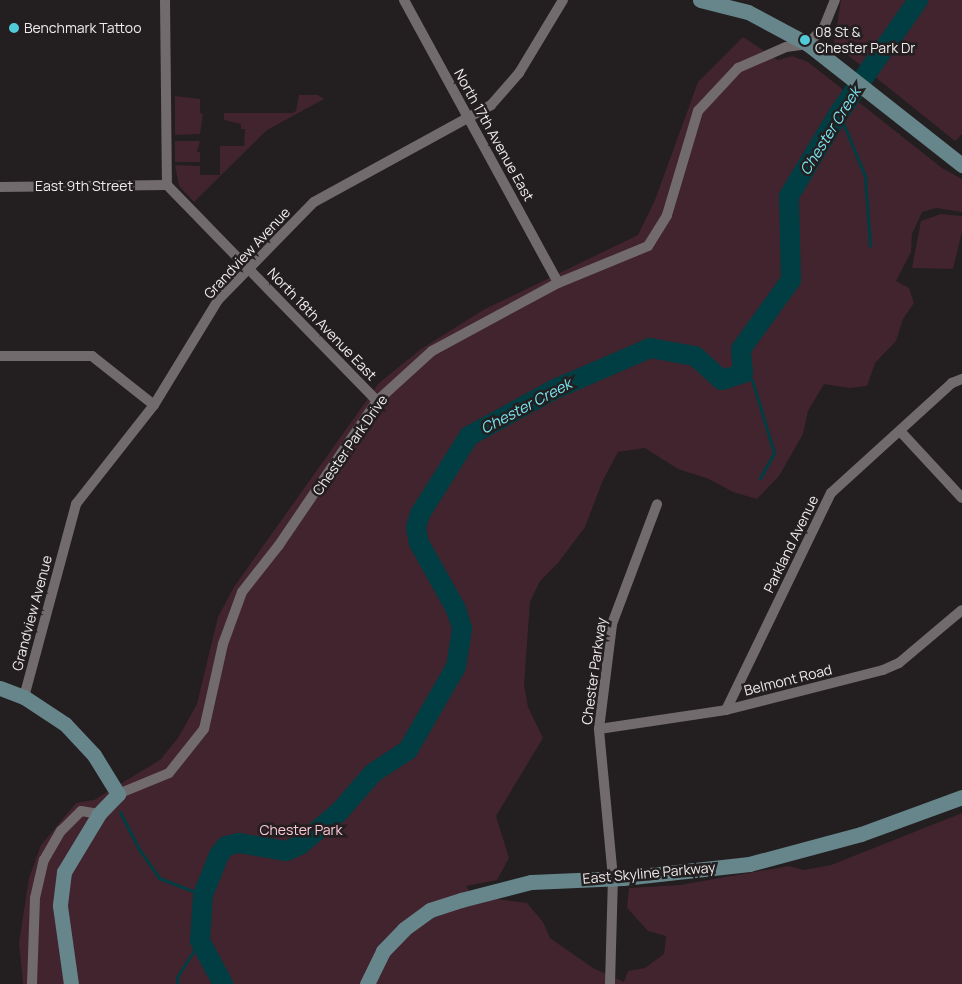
<!DOCTYPE html>
<style>
body{margin:0}
#map{position:relative;width:962px;height:984px;overflow:hidden;background:#231e1f;font-family:Manrope,sans-serif}
div>[style]{position:absolute}
[style*='--x']{left:calc(var(--x)*1px);top:calc(var(--y)*1px);width:calc(var(--w)*1px);rotate:calc(var(--a)*1deg)}
.green>*{inset:0;background:#41242d}
.stream>*{height:3px;margin:-1.5px;padding:0 1.5px;transform-origin:1.5px;border-radius:1.5px;background:#003e44}
.river>*{height:20px;margin:-10px;padding:0 10px;transform-origin:10px;border-radius:10px;background:#003e44}
.street>*{height:10px;margin:-5px;padding:0 5px;transform-origin:5px;border-radius:5px;background:#726b6d}
.secondary>*{height:15px;margin:-7.5px;padding:0 7.5px;transform-origin:7.5px;border-radius:7.5px;background:#66868c}
.dots>*{width:14px;height:14px;translate:-50% -50%;box-sizing:border-box;border:2px solid #231e1f;border-radius:50%}
span{translate:-50% -50%;white-space:nowrap;text-align:center;line-height:1.15;-webkit-text-stroke:5px #231e1f;paint-order:stroke}
.poi-label{font-size:14px;color:#efebec}
.left{translate:0 -50%;text-align:left}
.street-label{font-size:14px;color:#efebec}
.park-label{font-size:14px;color:#fcc9d7}
.water-label{font-size:15px;color:#7ae7f4;font-style:italic}
</style>
<div id="map">
<div class="green">
<i style="clip-path:polygon(841px 0,962px 0,962px 134px,955px 141px,834px 44px)"></i>
<i style="clip-path:polygon(743px 37px,778px 60px,792px 56px,808px 62px,942px 168px,962px 179px,962px 212px,936px 208px,922px 212px,912px 234px,911px 252px,896px 281px,909px 288px,914px 303px,903px 319px,896px 341px,875px 363px,867px 386px,849px 388px,824px 384px,808px 411px,803px 434px,779px 476px,757px 499px,733px 492px,709px 479px,678px 469px,645px 448px,618px 452px,603px 480px,585px 527px,558px 563px,540px 581px,530px 602px,524px 685px,528px 707px,543px 738px,496px 816px,509px 858px,497px 880px,466px 886px,478px 904px,496px 899px,527px 903px,543px 922px,550px 938px,593px 968px,624px 982px,628px 971px,645px 968px,664px 954px,666px 936px,648px 931px,627px 908px,629px 888px,680px 885px,789px 866px,804px 870px,831px 865px,962px 813px,962px 984px,23px 984px,19px 943px,29px 878px,41px 845px,76px 803px,94px 800px,160px 760px,178px 738px,197px 704px,218px 617px,234px 587px,379px 383px,421px 349px,485px 309px,638px 235px,655px 200px,698px 82px)"></i>
<i style="clip-path:polygon(299px 95px,318px 95px,324px 99px,267px 130px,194px 202px,179px 186px,175px 165px,200px 166px,200px 175px,220px 175px,220px 146px,244px 146px,245px 129px,241px 129px,241px 124px,224px 120px,224px 113px,292px 113px,296px 111px)"></i>
<i style="clip-path:polygon(175px 96px,200px 99px,200px 113px,203px 114px,200px 134px,175px 135px)"></i>
<i style="clip-path:polygon(175px 141px,200px 141px,197px 152px,200px 152px,200px 162px,175px 162px)"></i>
<i style="clip-path:polygon(941px 214px,962px 216px,962px 232px,953px 269px,912px 268px,921px 221px)"></i>
</div>
<div class="stream">
<i style="--x:839;--y:113;--w:68;--a:67.6"></i>
<i style="--x:865;--y:176;--w:70;--a:85.9"></i>
<i style="--x:743;--y:373;--w:11;--a:38"></i>
<i style="--x:752;--y:380;--w:76;--a:73.2"></i>
<i style="--x:774;--y:453;--w:29;--a:119"></i>
<i style="--x:120;--y:812;--w:42;--a:62.8"></i>
<i style="--x:139;--y:849;--w:35;--a:55"></i>
<i style="--x:159;--y:878;--w:47;--a:21.1"></i>
<i style="--x:177;--y:984;--w:7;--a:-90"></i>
<i style="--x:177;--y:977;--w:43;--a:-57.4"></i>
</div>
<div class="river">
<i style="--x:223;--y:984;--w:49;--a:-118.1"></i>
<i style="--x:200;--y:941;--w:46;--a:-86.3"></i>
<i style="--x:203;--y:895;--w:43;--a:-68.2"></i>
<i style="--x:219;--y:855;--w:11;--a:-52"></i>
<i style="--x:226;--y:846;--w:13;--a:-13"></i>
<i style="--x:239;--y:843;--w:48;--a:9.7"></i>
<i style="--x:286;--y:851;--w:15;--a:-23"></i>
<i style="--x:300;--y:845;--w:52;--a:-40.4"></i>
<i style="--x:340;--y:811;--w:50;--a:-49"></i>
<i style="--x:373;--y:773;--w:42;--a:-33.3"></i>
<i style="--x:408;--y:750;--w:96;--a:-60"></i>
<i style="--x:456;--y:667;--w:39;--a:-81"></i>
<i style="--x:462;--y:628;--w:20;--a:-108"></i>
<i style="--x:456;--y:609;--w:76;--a:-119.3"></i>
<i style="--x:419;--y:543;--w:16;--a:-101"></i>
<i style="--x:416;--y:527;--w:14;--a:-73"></i>
<i style="--x:420;--y:514;--w:92;--a:-57.9"></i>
<i style="--x:469;--y:436;--w:96;--a:-28.7"></i>
<i style="--x:553;--y:390;--w:106;--a:-23.4"></i>
<i style="--x:650;--y:348;--w:46;--a:10.1"></i>
<i style="--x:695;--y:356;--w:36;--a:42"></i>
<i style="--x:722;--y:380;--w:22;--a:-18"></i>
<i style="--x:743;--y:373;--w:24;--a:-95"></i>
<i style="--x:741;--y:349;--w:85;--a:-54.1"></i>
<i style="--x:791;--y:280;--w:84;--a:-91.4"></i>
<i style="--x:789;--y:196;--w:97;--a:-58.9"></i>
<i style="--x:839;--y:113;--w:138;--a:-55"></i>
</div>
<div class="street">
<i style="--x:165;--y:0;--w:185;--a:89.4"></i>
<i style="--x:167;--y:185;--w:301;--a:45.8"></i>
<i style="--x:404;--y:0;--w:322;--a:61.4"></i>
<i style="--x:0;--y:187;--w:167;--a:-0.7"></i>
<i style="--x:0;--y:356;--w:92;--a:0"></i>
<i style="--x:92;--y:356;--w:79;--a:38.3"></i>
<i style="--x:900;--y:431;--w:91;--a:47.2"></i>
<i style="--x:24;--y:697;--w:200;--a:-74.9"></i>
<i style="--x:76;--y:504;--w:126;--a:-51.8"></i>
<i style="--x:154;--y:405;--w:123;--a:-58.6"></i>
<i style="--x:218;--y:300;--w:137;--a:-45.6"></i>
<i style="--x:314;--y:202;--w:202;--a:-28.7"></i>
<i style="--x:491;--y:105;--w:43;--a:-48.8"></i>
<i style="--x:519;--y:73;--w:85;--a:-58.9"></i>
<i style="--x:726;--y:710;--w:241;--a:-64.2"></i>
<i style="--x:831;--y:493;--w:164;--a:-42.3"></i>
<i style="--x:952;--y:383;--w:11;--a:-22"></i>
<i style="--x:599;--y:729;--w:128;--a:-8.5"></i>
<i style="--x:726;--y:710;--w:162;--a:-14.3"></i>
<i style="--x:883;--y:670;--w:17;--a:-24"></i>
<i style="--x:899;--y:663;--w:82;--a:-40.1"></i>
<i style="--x:118;--y:794;--w:55;--a:-22.4"></i>
<i style="--x:169;--y:773;--w:56;--a:-51.5"></i>
<i style="--x:204;--y:729;--w:87;--a:-77.4"></i>
<i style="--x:223;--y:644;--w:55;--a:-69.9"></i>
<i style="--x:242;--y:592;--w:60;--a:-51.8"></i>
<i style="--x:279;--y:545;--w:174;--a:-55.8"></i>
<i style="--x:377;--y:401;--w:74;--a:-42.3"></i>
<i style="--x:432;--y:351;--w:143;--a:-28.4"></i>
<i style="--x:558;--y:283;--w:97;--a:-22.3"></i>
<i style="--x:648;--y:246;--w:36;--a:-58"></i>
<i style="--x:667;--y:215;--w:109;--a:-73.4"></i>
<i style="--x:698;--y:111;--w:59;--a:-47.1"></i>
<i style="--x:738;--y:68;--w:52;--a:-23.6"></i>
<i style="--x:786;--y:47;--w:22;--a:-8"></i>
<i style="--x:808;--y:44;--w:23;--a:-47"></i>
<i style="--x:824;--y:27;--w:29;--a:-68"></i>
<i style="--x:32;--y:984;--w:86;--a:-88"></i>
<i style="--x:35;--y:898;--w:39;--a:-77"></i>
<i style="--x:44;--y:860;--w:34;--a:-60"></i>
<i style="--x:61;--y:831;--w:28;--a:-45"></i>
<i style="--x:81;--y:811;--w:18;--a:9"></i>
<i style="--x:610;--y:984;--w:106;--a:-88.4"></i>
<i style="--x:613;--y:878;--w:150;--a:-95.4"></i>
<i style="--x:599;--y:729;--w:106;--a:-82.9"></i>
<i style="--x:612;--y:624;--w:128;--a:-69.4"></i>
</div>
<div class="secondary">
<i style="--x:700;--y:0;--w:49;--a:14"></i>
<i style="--x:748;--y:12;--w:68;--a:28.1"></i>
<i style="--x:808;--y:44;--w:196;--a:38.2"></i>
<i style="--x:0;--y:688;--w:26;--a:21"></i>
<i style="--x:24;--y:697;--w:49;--a:33.4"></i>
<i style="--x:65;--y:724;--w:42;--a:46.9"></i>
<i style="--x:94;--y:755;--w:46;--a:58.4"></i>
<i style="--x:118;--y:794;--w:28;--a:134"></i>
<i style="--x:99;--y:814;--w:68;--a:121.1"></i>
<i style="--x:64;--y:872;--w:34;--a:97"></i>
<i style="--x:60;--y:906;--w:79;--a:82"></i>
<i style="--x:367;--y:984;--w:37;--a:-64"></i>
<i style="--x:383;--y:951;--w:30;--a:-46"></i>
<i style="--x:404;--y:929;--w:32;--a:-36"></i>
<i style="--x:430;--y:910;--w:33;--a:-18"></i>
<i style="--x:461;--y:900;--w:72;--a:-14.4"></i>
<i style="--x:531;--y:882;--w:92;--a:-2.5"></i>
<i style="--x:623;--y:878;--w:127;--a:-6.3"></i>
<i style="--x:749;--y:864;--w:116;--a:-15"></i>
<i style="--x:861;--y:834;--w:108;--a:-20.1"></i>
</div>
<div class="dots">
<i style="left:14px;top:28px;background:#52cbd9"></i>
<i style="left:805px;top:40px;background:#52cbd9"></i>
</div>
<div class="poi-label">
<span class="left" style="left:24px;top:28px">Benchmark Tattoo</span>
<span class="left" style="left:815px;top:40px">08 St &amp;<br>Chester Park Dr</span>
</div>
<div class="street-label">
<span style="left:494px;top:135px;rotate:61deg">North 17th Avenue East</span>
<span style="left:84px;top:186px">East 9th Street</span>
<span style="left:247px;top:253px;rotate:-47deg">Grandview Avenue</span>
<span style="left:322px;top:324px;rotate:46deg">North 18th Avenue East</span>
<span style="left:350px;top:445px;rotate:-55deg">Chester Park Drive</span>
<span style="left:791px;top:544px;rotate:-64deg">Parkland Avenue</span>
<span style="left:32px;top:613px;rotate:-75deg">Grandview Avenue</span>
<span style="left:594px;top:671px;rotate:-82deg">Chester Parkway</span>
<span style="left:788px;top:680px;rotate:-14deg">Belmont Road</span>
<span style="left:649px;top:873px;rotate:-5deg">East Skyline Parkway</span>
</div>
<div class="park-label">
<span style="left:301px;top:830px">Chester Park</span>
</div>
<div class="water-label">
<span style="left:830px;top:131px;rotate:-58deg">Chester Creek</span>
<span style="left:526px;top:406px;rotate:-28deg">Chester Creek</span>
</div>
</div>
